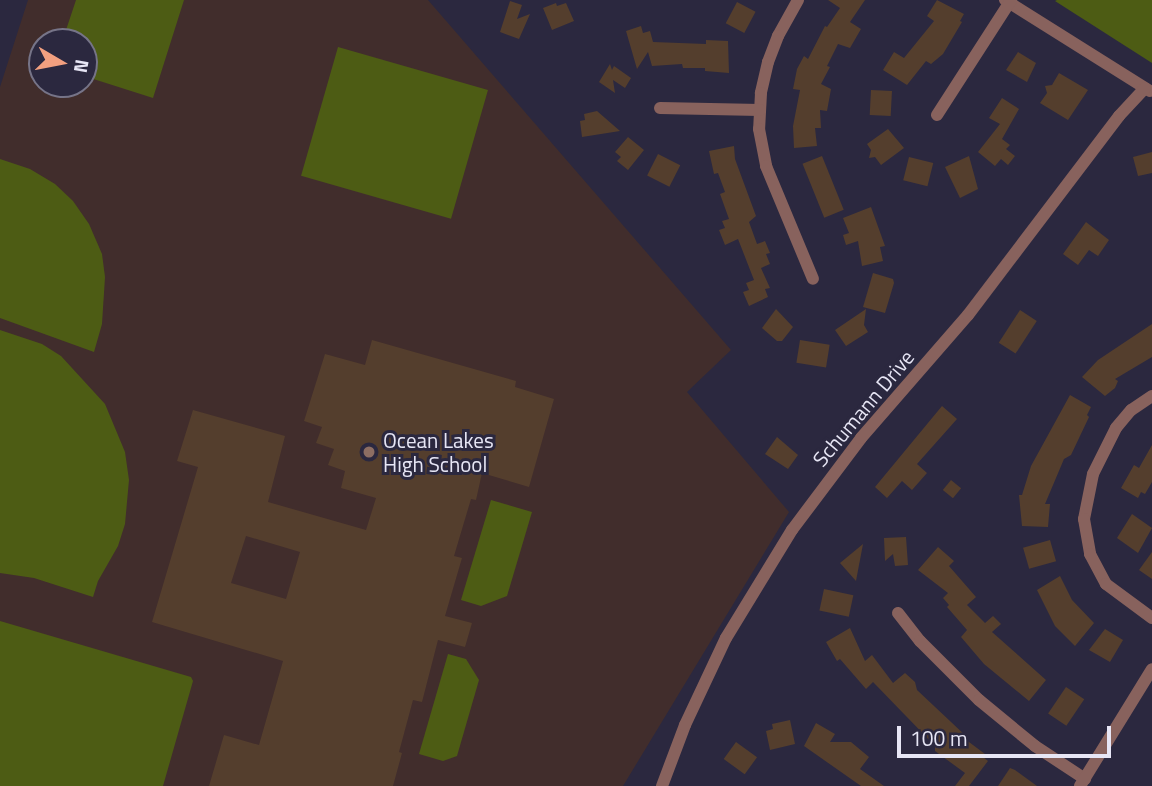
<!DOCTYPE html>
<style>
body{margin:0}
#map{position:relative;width:1152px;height:786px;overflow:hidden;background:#2b283f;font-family:"Titillium Web",sans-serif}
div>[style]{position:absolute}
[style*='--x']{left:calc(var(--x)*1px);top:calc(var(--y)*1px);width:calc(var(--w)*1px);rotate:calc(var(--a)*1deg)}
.education>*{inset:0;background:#412d2c}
.green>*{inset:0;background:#4d5c14;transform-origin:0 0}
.building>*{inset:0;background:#543e2d;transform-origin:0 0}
.minor>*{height:12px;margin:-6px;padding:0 6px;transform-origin:6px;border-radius:6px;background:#88625d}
.dots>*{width:19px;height:19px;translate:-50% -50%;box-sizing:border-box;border:4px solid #2b283f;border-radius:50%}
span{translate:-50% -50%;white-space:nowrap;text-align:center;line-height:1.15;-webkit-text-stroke:6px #2b283f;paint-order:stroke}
.street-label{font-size:21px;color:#e7e6f5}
.poi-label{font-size:21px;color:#e7e6f5}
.left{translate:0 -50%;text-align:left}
.north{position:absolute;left:28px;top:28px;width:70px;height:70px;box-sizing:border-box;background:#2b283f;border:2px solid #767488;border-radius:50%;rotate:100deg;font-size:19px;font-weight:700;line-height:28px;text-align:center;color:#e7e6f5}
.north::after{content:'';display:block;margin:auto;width:24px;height:32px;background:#f2a080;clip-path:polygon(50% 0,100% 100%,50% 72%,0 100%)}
.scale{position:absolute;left:897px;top:726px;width:214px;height:32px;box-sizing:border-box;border:4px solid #e7e6f5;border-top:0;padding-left:9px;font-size:21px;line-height:24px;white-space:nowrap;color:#e7e6f5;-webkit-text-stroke:5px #2b283f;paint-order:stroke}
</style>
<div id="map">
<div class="education">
<i style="clip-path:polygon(evenodd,28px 0,428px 0,731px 350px,687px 392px,789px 512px,623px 786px,0 786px,0 87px,28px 0,42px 42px,84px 42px,84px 84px,42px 84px,42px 42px)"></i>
</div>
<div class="green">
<i style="clip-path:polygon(76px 0,184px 0,153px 98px,84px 76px,84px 42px,62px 42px)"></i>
<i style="clip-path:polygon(1057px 0,1152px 0,1152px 63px,1055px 1px)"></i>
<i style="left:338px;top:47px;width:156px;height:134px;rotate:16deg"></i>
<i style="clip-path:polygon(0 159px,30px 169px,55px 184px,73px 201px,89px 224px,102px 254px,105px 277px,102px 324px,94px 352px,0 318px)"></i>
<i style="clip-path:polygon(0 330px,42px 344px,61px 356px,105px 404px,125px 452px,129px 480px,125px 524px,118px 546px,98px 581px,93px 597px,34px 578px,0 573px)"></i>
<i style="clip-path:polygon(491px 500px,532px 512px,507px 596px,481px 606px,461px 600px)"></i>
<i style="clip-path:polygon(0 621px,191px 677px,193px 681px,163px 786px,0 786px)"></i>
<i style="clip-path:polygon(448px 654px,466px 659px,479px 680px,457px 756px,443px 761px,419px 754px)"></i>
</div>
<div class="building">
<i style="clip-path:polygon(828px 0,865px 0,850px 22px,861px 29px,850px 48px,838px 44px,827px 66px,830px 67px,821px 84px,831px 89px,827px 111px,820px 110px,821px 128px,815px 128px,817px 146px,794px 148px,793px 126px,800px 90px,793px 89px,797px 69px,804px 56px,808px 59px,825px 26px,827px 27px,840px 8px)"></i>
<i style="clip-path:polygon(937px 0,964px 14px,960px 21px,962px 22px,943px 54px,931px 64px,926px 61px,907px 85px,883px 70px,894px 52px,904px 58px,934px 21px,927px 16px)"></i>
<i style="clip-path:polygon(510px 1px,522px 5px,517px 19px,530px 14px,519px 39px,500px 32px)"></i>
<i style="left:737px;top:2px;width:21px;height:24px;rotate:28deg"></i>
<i style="clip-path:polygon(556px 3px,557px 6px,566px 3px,574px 21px,552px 30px,543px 8px)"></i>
<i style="clip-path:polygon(641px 26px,643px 33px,650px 31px,653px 42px,706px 44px,706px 40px,728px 41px,729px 73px,705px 71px,705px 68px,683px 68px,682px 64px,652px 66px,648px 52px,637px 69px,626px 31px)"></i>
<i style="clip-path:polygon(1018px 52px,1036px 63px,1027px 82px,1006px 70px)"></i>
<i style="clip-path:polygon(610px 64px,612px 70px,614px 66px,631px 78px,625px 88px,613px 80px,615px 93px,599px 82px)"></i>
<i style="clip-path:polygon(1059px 73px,1088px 90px,1068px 120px,1040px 103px,1047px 93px,1045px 86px,1052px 85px)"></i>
<i style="left:871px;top:90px;width:21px;height:25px;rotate:3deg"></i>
<i style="clip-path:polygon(1002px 98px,1019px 109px,1002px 139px,1010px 145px,1006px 149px,1015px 156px,1008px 165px,1001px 159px,995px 166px,978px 152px,1000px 124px,989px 118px)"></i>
<i style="clip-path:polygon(597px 111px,620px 131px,582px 137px,580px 121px,585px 120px,584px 114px)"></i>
<i style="clip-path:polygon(888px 129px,904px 148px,881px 165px,875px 157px,869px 158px,871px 150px,867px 144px)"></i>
<i style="clip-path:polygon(628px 137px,644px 150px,628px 170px,617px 161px,621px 157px,615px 152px)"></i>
<i style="clip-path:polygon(734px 146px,735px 159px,756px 216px,749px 222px,757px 244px,765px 241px,770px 253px,766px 254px,770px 264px,761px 268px,770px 288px,765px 289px,768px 297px,749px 306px,743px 292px,749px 290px,746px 283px,754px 280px,738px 239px,725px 245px,719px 230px,725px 228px,722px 221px,729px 219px,720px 194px,725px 192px,718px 173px,714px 174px,709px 151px)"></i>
<i style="clip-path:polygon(1152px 152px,1152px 173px,1138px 176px,1133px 157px)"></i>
<i style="left:658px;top:154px;width:25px;height:24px;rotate:27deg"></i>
<i style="left:822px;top:156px;width:58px;height:21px;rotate:68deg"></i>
<i style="clip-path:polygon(969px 156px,978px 189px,960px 198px,945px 167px)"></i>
<i style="left:909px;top:157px;width:25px;height:24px;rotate:14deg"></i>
<i style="clip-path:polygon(871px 207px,885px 246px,880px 247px,883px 261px,862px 266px,858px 241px,846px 245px,843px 235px,849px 233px,843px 218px)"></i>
<i style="clip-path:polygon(1086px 222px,1109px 240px,1098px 256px,1089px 250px,1078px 265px,1063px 254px)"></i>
<i style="clip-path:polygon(873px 273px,893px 279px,894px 283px,885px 313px,863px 307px)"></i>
<i style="clip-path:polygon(776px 309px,793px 327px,782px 341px,777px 341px,762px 328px)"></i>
<i style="clip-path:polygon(866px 309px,864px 325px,868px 332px,846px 346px,835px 330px)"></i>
<i style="left:1020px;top:310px;width:20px;height:39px;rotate:33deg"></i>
<i style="clip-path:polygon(1152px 324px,1152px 357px,1115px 379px,1118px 381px,1115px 388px,1105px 396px,1082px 377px,1098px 360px)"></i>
<i style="clip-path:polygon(evenodd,372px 340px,516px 381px,515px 387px,554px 399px,529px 487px,482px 473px,476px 500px,471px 499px,454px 556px,462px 558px,445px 616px,472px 623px,465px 647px,438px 640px,422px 702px,413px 700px,399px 752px,402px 753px,393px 786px,209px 786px,224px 735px,259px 745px,283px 661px,152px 622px,198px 467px,177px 461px,193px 410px,285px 436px,268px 502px,366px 530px,376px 498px,341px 488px,345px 471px,328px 465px,334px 449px,316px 443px,322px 427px,304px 421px,325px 354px,365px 365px,372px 340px,246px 536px,300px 552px,286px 599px,231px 583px,246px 536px)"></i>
<i style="left:800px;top:340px;width:30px;height:23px;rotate:9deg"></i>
<i style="clip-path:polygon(1070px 395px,1091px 407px,1087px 415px,1089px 417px,1071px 455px,1064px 459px,1045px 504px,1050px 504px,1048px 527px,1022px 526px,1019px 495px,1022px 495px,1031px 466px)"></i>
<i style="clip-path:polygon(942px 406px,957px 419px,917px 464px,927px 473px,912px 490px,902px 481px,887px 498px,875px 487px)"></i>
<i style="clip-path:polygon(777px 437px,798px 455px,788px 469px,765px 454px)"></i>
<i style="clip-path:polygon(1152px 445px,1152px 482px,1145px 494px,1141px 492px,1138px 498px,1121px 488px,1134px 465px,1139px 468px)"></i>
<i style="left:951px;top:480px;width:13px;height:13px;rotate:39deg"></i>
<i style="clip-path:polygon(1132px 514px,1152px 528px,1138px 553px,1117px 538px)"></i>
<i style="clip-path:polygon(906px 537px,908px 565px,895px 566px,893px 554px,885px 561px,884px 538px)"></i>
<i style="left:1050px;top:540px;width:22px;height:28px;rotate:74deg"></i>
<i style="clip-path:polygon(863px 544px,856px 581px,840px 563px)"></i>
<i style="clip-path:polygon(938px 547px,954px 561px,949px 566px,976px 597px,967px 605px,985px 623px,993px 616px,1001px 624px,992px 632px,1046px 680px,1029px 701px,984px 664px,961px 637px,967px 630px,947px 607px,949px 605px,943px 598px,948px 593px,918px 570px)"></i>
<i style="clip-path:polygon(1152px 552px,1152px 579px,1139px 570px)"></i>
<i style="clip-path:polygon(1060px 576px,1072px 600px,1094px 623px,1075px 646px,1055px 626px,1037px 590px)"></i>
<i style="left:824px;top:589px;width:30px;height:22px;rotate:12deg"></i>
<i style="clip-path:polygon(850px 628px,865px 661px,872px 655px,893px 683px,905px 673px,915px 682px,917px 690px,967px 737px,965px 739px,985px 754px,983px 757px,988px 761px,969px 786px,955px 786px,965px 773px,935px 751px,935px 746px,873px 682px,866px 689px,840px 659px,837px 661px,826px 642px)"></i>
<i style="clip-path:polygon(1105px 629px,1123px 640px,1110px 662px,1089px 650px)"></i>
<i style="left:1066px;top:687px;width:22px;height:32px;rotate:34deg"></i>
<i style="clip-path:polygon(790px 720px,795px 744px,770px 750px,766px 731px,773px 729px,772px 724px)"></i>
<i style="clip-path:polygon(816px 723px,835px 734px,830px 742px,851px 742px,869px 757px,860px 769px,884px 786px,861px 786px,804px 746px)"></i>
<i style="left:736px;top:742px;width:26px;height:21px;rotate:36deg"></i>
<i style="clip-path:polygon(1010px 768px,1015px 770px,1037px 786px,998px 786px)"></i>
</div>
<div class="minor">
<i style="--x:798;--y:0;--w:41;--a:119.1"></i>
<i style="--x:778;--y:36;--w:28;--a:111"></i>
<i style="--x:768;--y:62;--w:32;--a:103"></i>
<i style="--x:761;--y:93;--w:36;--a:93"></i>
<i style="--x:759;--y:129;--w:38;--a:79"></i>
<i style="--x:766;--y:166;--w:122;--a:67.4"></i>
<i style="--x:1005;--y:0;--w:171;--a:32.1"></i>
<i style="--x:660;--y:108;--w:100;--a:1.1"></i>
<i style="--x:937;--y:115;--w:137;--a:-57.2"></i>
<i style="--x:1152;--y:396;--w:25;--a:146"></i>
<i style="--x:1131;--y:410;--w:23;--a:130"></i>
<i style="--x:1116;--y:428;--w:51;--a:116.6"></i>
<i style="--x:1093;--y:474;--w:46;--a:101.3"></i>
<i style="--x:1084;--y:519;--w:36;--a:80"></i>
<i style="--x:1090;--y:554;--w:34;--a:62"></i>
<i style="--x:1106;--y:584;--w:57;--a:36.5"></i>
<i style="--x:898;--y:613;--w:36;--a:52"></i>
<i style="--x:920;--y:641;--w:83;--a:45"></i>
<i style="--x:979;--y:700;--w:72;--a:39.4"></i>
<i style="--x:1035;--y:746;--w:60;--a:33.4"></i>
<i style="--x:662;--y:786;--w:65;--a:-69.3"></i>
<i style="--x:685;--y:725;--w:96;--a:-64.8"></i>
<i style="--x:726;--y:638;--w:127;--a:-58.6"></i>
<i style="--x:792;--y:530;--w:115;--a:-53.1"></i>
<i style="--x:861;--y:438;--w:163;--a:-49"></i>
<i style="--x:968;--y:315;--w:250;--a:-52.8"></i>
<i style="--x:1119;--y:116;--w:38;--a:-47"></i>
<i style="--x:1080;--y:786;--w:137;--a:-58.4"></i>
</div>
<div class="dots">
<i style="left:369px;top:452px;background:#8d6e63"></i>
</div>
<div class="street-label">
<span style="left:863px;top:408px;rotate:-50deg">Schumann Drive</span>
</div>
<div class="poi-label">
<span class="left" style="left:383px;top:452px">Ocean Lakes<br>High School</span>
</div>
<div class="north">N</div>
<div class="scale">100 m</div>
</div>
